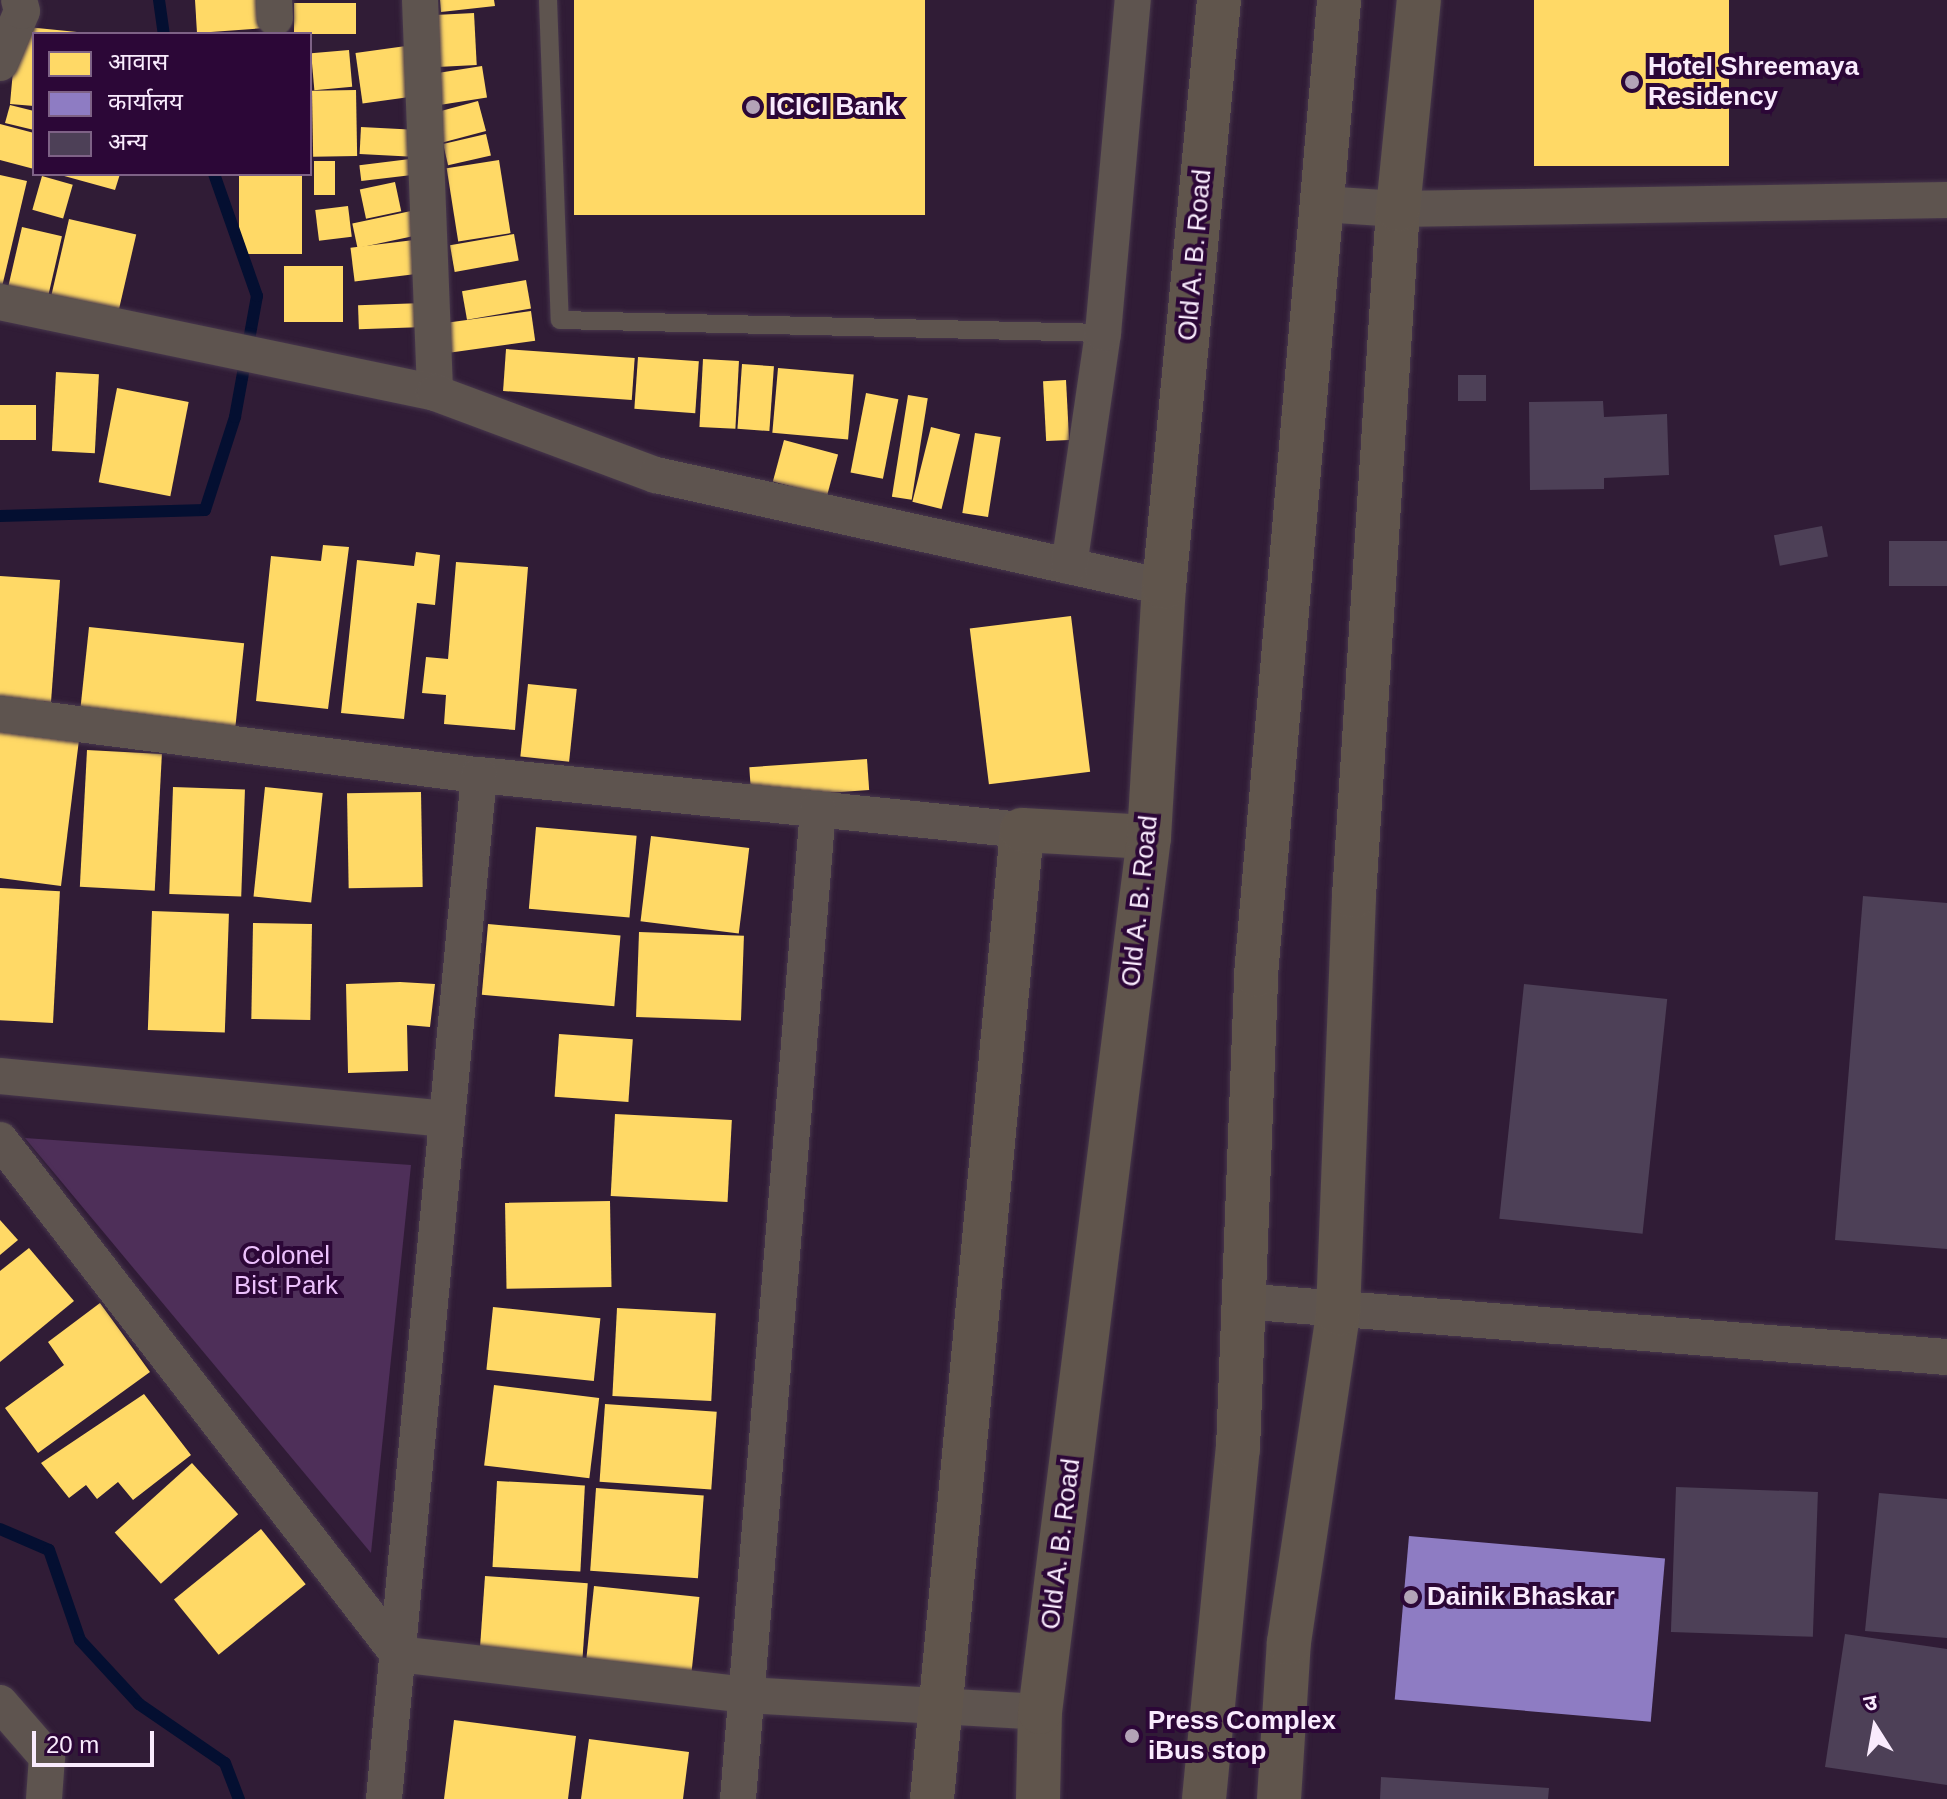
<!DOCTYPE html>
<meta charset="utf-8">
<style>
body{margin:0}
#map{position:relative;width:1947px;height:1799px;overflow:hidden;background:#301c36;font-family:Helvetica,"Noto Sans Devanagari",sans-serif}
div>[style]{position:absolute}
[style*='--x']{left:calc(var(--x)*1px);top:calc(var(--y)*1px);width:calc(var(--w)*1px);rotate:calc(var(--a)*1deg)}
.green>*{inset:0;background:#4e2f59}
.homes>*{inset:0;background:#ffd966;transform-origin:0 0}
.offices>*{inset:0;background:#8e7cc3;transform-origin:0 0}
.stream>*{height:12px;margin:-6px;padding:0 6px;transform-origin:6px;border-radius:6px;background:#040f31}
.building>*{inset:0;background:#4d4057;transform-origin:0 0}
.roads{filter:drop-shadow(0 0 2px #47374c) drop-shadow(0 0 2px #47374c)}
.lane>*{height:18px;margin:-9px;padding:0 9px;transform-origin:9px;border-radius:9px;background:#5e544f}
.street>*{height:36px;margin:-18px;padding:0 18px;transform-origin:18px;border-radius:18px;background:#5e544f}
.secondary>*{height:44px;margin:-22px;padding:0 22px;transform-origin:22px;border-radius:22px;background:#60554c}
.dots>*{width:22px;height:22px;translate:-50% -50%;box-sizing:border-box;border:4px solid #2c0737;border-radius:50%}
span{translate:-50% -50%;white-space:nowrap;text-align:center;line-height:1.15;-webkit-text-stroke:8px #2c0737;paint-order:stroke}
.poi-label{font-size:26px;color:#f9ebfd;font-weight:700}
.left{translate:0 -50%;text-align:left}
.street-label{font-size:26px;color:#f9ebfd}
.park-label{font-size:26px;color:#ecc0fc}
.legend{position:absolute;left:32px;top:32px;width:280px;height:144px;box-sizing:border-box;background:#2c0737;border:2px solid #7e6286;margin:0;padding:10px 14px;list-style:none;font-size:24px;color:#f9ebfd}
.legend li{display:flex;align-items:center;gap:16px;height:40px}
.legend b{width:40px;border:2px solid #7e6286}
.north{position:absolute;left:1835px;top:1687px;width:80px;height:80px;-webkit-text-stroke:6px #2c0737;paint-order:stroke;rotate:349deg;font-size:22px;font-weight:700;line-height:32px;text-align:center;color:#f9ebfd}
.north::after{content:'';display:block;margin:auto;width:28px;height:36px;background:#f9ebfd;clip-path:polygon(50% 0,100% 100%,50% 72%,0 100%)}
.scale{position:absolute;left:32px;top:1731px;width:122px;height:36px;box-sizing:border-box;border:4px solid #f9ebfd;border-top:0;padding-left:10px;font-size:24px;line-height:28px;white-space:nowrap;color:#f9ebfd;-webkit-text-stroke:6px #2c0737;paint-order:stroke}
</style>
<div id="map">
<div class="green">
<i style="clip-path:polygon(25px 1138px,411px 1165px,371px 1553px)"></i>
</div>
<div class="homes">
<i style="clip-path:polygon(195px 0,265px 0,266px 28px,197px 33px)"></i>
<i style="clip-path:polygon(440px 0,494px 0,495px 6px,441px 12px)"></i>
<i style="left:574px;top:0;width:351px;height:215px"></i>
<i style="left:1534px;top:0;width:195px;height:166px"></i>
<i style="left:294px;top:3px;width:62px;height:31px"></i>
<i style="left:474px;top:13px;width:52px;height:49px;rotate:87deg"></i>
<i style="clip-path:polygon(17px 26px,77px 32px,34px 34px,34px 106px,10px 104px)"></i>
<i style="left:406px;top:46px;width:51px;height:51px;rotate:82deg"></i>
<i style="left:349px;top:50px;width:37px;height:38px;rotate:85deg"></i>
<i style="left:482px;top:66px;width:32px;height:48px;rotate:81deg"></i>
<i style="left:356px;top:90px;width:66px;height:44px;rotate:89deg"></i>
<i style="left:478px;top:101px;width:31px;height:45px;rotate:75deg"></i>
<i style="clip-path:polygon(10px 105px,34px 111px,34px 130px,5px 123px)"></i>
<i style="clip-path:polygon(0 124px,34px 133px,34px 169px,0 160px)"></i>
<i style="left:361px;top:127px;width:53px;height:27px;rotate:3deg"></i>
<i style="left:486px;top:134px;width:22px;height:44px;rotate:77deg"></i>
<i style="left:410px;top:159px;width:16px;height:51px;rotate:83deg"></i>
<i style="left:499px;top:160px;width:74px;height:53px;rotate:81deg"></i>
<i style="left:314px;top:161px;width:21px;height:34px"></i>
<i style="clip-path:polygon(57px 174px,120px 174px,115px 190px)"></i>
<i style="left:239px;top:174px;width:63px;height:80px"></i>
<i style="clip-path:polygon(0 175px,27px 181px,1px 291px,0 291px)"></i>
<i style="left:42px;top:176px;width:32px;height:35px;rotate:16deg"></i>
<i style="left:395px;top:182px;width:30px;height:36px;rotate:78deg"></i>
<i style="left:348px;top:206px;width:31px;height:33px;rotate:83deg"></i>
<i style="left:411px;top:211px;width:25px;height:60px;rotate:78deg"></i>
<i style="left:69px;top:219px;width:69px;height:84px;rotate:13deg"></i>
<i style="left:22px;top:227px;width:41px;height:72px;rotate:13deg"></i>
<i style="left:514px;top:234px;width:27px;height:65px;rotate:80deg"></i>
<i style="left:414px;top:240px;width:34px;height:64px;rotate:83deg"></i>
<i style="left:284px;top:266px;width:59px;height:56px"></i>
<i style="left:526px;top:280px;width:29px;height:65px;rotate:80deg"></i>
<i style="left:424px;top:303px;width:24px;height:66px;rotate:88deg"></i>
<i style="left:531px;top:311px;width:30px;height:85px;rotate:82deg"></i>
<i style="left:506px;top:349px;width:129px;height:42px;rotate:4deg"></i>
<i style="left:638px;top:357px;width:61px;height:52px;rotate:4deg"></i>
<i style="left:703px;top:359px;width:36px;height:68px;rotate:3deg"></i>
<i style="left:742px;top:364px;width:32px;height:65px;rotate:4deg"></i>
<i style="left:778px;top:368px;width:76px;height:65px;rotate:5deg"></i>
<i style="left:56px;top:372px;width:43px;height:79px;rotate:3deg"></i>
<i style="left:1066px;top:380px;width:60px;height:23px;rotate:87deg"></i>
<i style="left:117px;top:388px;width:73px;height:96px;rotate:11deg"></i>
<i style="left:866px;top:393px;width:33px;height:81px;rotate:11deg"></i>
<i style="left:908px;top:395px;width:20px;height:103px;rotate:9deg"></i>
<i style="left:0;top:405px;width:36px;height:35px"></i>
<i style="left:931px;top:427px;width:30px;height:77px;rotate:14deg"></i>
<i style="left:975px;top:433px;width:26px;height:81px;rotate:9deg"></i>
<i style="left:784px;top:440px;width:56px;height:43px;rotate:15deg"></i>
<i style="clip-path:polygon(323px 545px,349px 547px,328px 709px,256px 701px,271px 556px,321px 561px)"></i>
<i style="clip-path:polygon(416px 552px,440px 555px,435px 605px,417px 603px,404px 719px,341px 713px,357px 560px,414px 566px)"></i>
<i style="clip-path:polygon(456px 562px,528px 567px,515px 730px,444px 724px,446px 695px,422px 693px,426px 657px,448px 659px)"></i>
<i style="clip-path:polygon(0 576px,60px 580px,51px 702px,0 699px)"></i>
<i style="left:1071px;top:616px;width:157px;height:102px;rotate:83deg"></i>
<i style="left:89px;top:627px;width:156px;height:87px;rotate:6deg"></i>
<i style="left:528px;top:684px;width:49px;height:73px;rotate:6deg"></i>
<i style="clip-path:polygon(0 731px,79px 740px,61px 886px,0 878px)"></i>
<i style="left:87px;top:750px;width:75px;height:137px;rotate:3deg"></i>
<i style="left:867px;top:759px;width:31px;height:118px;rotate:86deg"></i>
<i style="left:173px;top:787px;width:72px;height:107px;rotate:2deg"></i>
<i style="left:265px;top:787px;width:58px;height:110px;rotate:6deg"></i>
<i style="left:421px;top:792px;width:95px;height:74px;rotate:89deg"></i>
<i style="left:536px;top:827px;width:101px;height:82px;rotate:5deg"></i>
<i style="left:651px;top:836px;width:99px;height:86px;rotate:7deg"></i>
<i style="left:0;top:888px;width:60px;height:132px;rotate:3deg"></i>
<i style="left:152px;top:911px;width:77px;height:119px;rotate:2deg"></i>
<i style="left:253px;top:923px;width:59px;height:96px;rotate:1deg"></i>
<i style="left:488px;top:924px;width:133px;height:71px;rotate:5deg"></i>
<i style="left:639px;top:932px;width:105px;height:85px;rotate:2deg"></i>
<i style="clip-path:polygon(400px 982px,435px 984px,430px 1027px,407px 1025px,408px 1071px,348px 1073px,346px 984px)"></i>
<i style="left:559px;top:1034px;width:74px;height:63px;rotate:4deg"></i>
<i style="left:615px;top:1114px;width:117px;height:82px;rotate:3deg"></i>
<i style="left:610px;top:1201px;width:86px;height:105px;rotate:89deg"></i>
<i style="clip-path:polygon(0 1220px,18px 1240px,0 1255px)"></i>
<i style="clip-path:polygon(29px 1248px,74px 1301px,0 1362px,0 1271px)"></i>
<i style="clip-path:polygon(100px 1303px,150px 1372px,38px 1453px,5px 1408px,64px 1365px,48px 1342px)"></i>
<i style="left:493px;top:1307px;width:108px;height:63px;rotate:6deg"></i>
<i style="left:617px;top:1308px;width:99px;height:88px;rotate:3deg"></i>
<i style="left:494px;top:1385px;width:106px;height:81px;rotate:7deg"></i>
<i style="clip-path:polygon(144px 1394px,191px 1455px,133px 1500px,118px 1482px,97px 1499px,86px 1485px,69px 1498px,41px 1463px)"></i>
<i style="left:605px;top:1404px;width:112px;height:78px;rotate:4deg"></i>
<i style="left:192px;top:1463px;width:69px;height:104px;rotate:48deg"></i>
<i style="left:497px;top:1481px;width:88px;height:86px;rotate:3deg"></i>
<i style="left:596px;top:1488px;width:108px;height:83px;rotate:4deg"></i>
<i style="left:261px;top:1529px;width:71px;height:112px;rotate:51deg"></i>
<i style="left:485px;top:1576px;width:103px;height:81px;rotate:4deg"></i>
<i style="left:594px;top:1586px;width:106px;height:79px;rotate:6deg"></i>
<i style="clip-path:polygon(454px 1720px,576px 1736px,568px 1799px,444px 1799px)"></i>
<i style="clip-path:polygon(589px 1739px,689px 1752px,683px 1799px,581px 1799px)"></i>
</div>
<div class="offices">
<i style="left:1409px;top:1536px;width:257px;height:164px;rotate:5deg"></i>
</div>
<div class="stream">
<i style="--x:159;--y:0;--w:34;--a:82"></i>
<i style="--x:0;--y:516;--w:205;--a:-1.7"></i>
<i style="--x:205;--y:510;--w:98;--a:-72.1"></i>
<i style="--x:235;--y:417;--w:123;--a:-79.7"></i>
<i style="--x:257;--y:296;--w:129;--a:-109.4"></i>
<i style="--x:0;--y:1529;--w:53;--a:23.2"></i>
<i style="--x:49;--y:1550;--w:95;--a:71"></i>
<i style="--x:80;--y:1640;--w:87;--a:47.3"></i>
<i style="--x:139;--y:1704;--w:104;--a:34.5"></i>
<i style="--x:225;--y:1763;--w:39;--a:69"></i>
</div>
<div class="building">
<i style="left:1458px;top:375px;width:28px;height:26px"></i>
<i style="clip-path:polygon(1603px 401px,1604px 417px,1667px 414px,1669px 475px,1604px 478px,1604px 489px,1530px 490px,1529px 402px)"></i>
<i style="left:1822px;top:526px;width:31px;height:49px;rotate:79deg"></i>
<i style="left:1947px;top:541px;width:45px;height:58px;rotate:90deg"></i>
<i style="clip-path:polygon(1863px 896px,1947px 903px,1947px 1249px,1835px 1240px)"></i>
<i style="left:1524px;top:984px;width:144px;height:236px;rotate:6deg"></i>
<i style="left:1676px;top:1487px;width:142px;height:145px;rotate:2deg"></i>
<i style="clip-path:polygon(1879px 1493px,1947px 1499px,1947px 1638px,1865px 1631px)"></i>
<i style="clip-path:polygon(1845px 1634px,1947px 1649px,1947px 1785px,1825px 1767px)"></i>
<i style="clip-path:polygon(1381px 1777px,1549px 1788px,1548px 1799px,1380px 1799px)"></i>
</div>
<div class="roads">
<div class="lane">
<i style="--x:548;--y:0;--w:320;--a:87.9"></i>
<i style="--x:560;--y:320;--w:543;--a:1.37"></i>
</div>
<div class="street">
<i style="--x:274;--y:0;--w:18;--a:87"></i>
<i style="--x:420;--y:0;--w:393;--a:87.8"></i>
<i style="--x:0;--y:63;--w:56;--a:-67.1"></i>
<i style="--x:22;--y:11;--w:11;--a:-105"></i>
<i style="--x:1322;--y:204;--w:76;--a:3.8"></i>
<i style="--x:1398;--y:209;--w:549;--a:-0.94"></i>
<i style="--x:0;--y:302;--w:444;--a:11.8"></i>
<i style="--x:435;--y:393;--w:236;--a:20.4"></i>
<i style="--x:656;--y:475;--w:520;--a:12.43"></i>
<i style="--x:1069;--y:566;--w:235;--a:-81.7"></i>
<i style="--x:1103;--y:333;--w:334;--a:-84.9"></i>
<i style="--x:0;--y:714;--w:483;--a:7.3"></i>
<i style="--x:479;--y:775;--w:546;--a:5.78"></i>
<i style="--x:0;--y:1076;--w:449;--a:5.5"></i>
<i style="--x:0;--y:1140;--w:650;--a:52.25"></i>
<i style="--x:398;--y:1654;--w:351;--a:6.7"></i>
<i style="--x:747;--y:1695;--w:293;--a:3.3"></i>
<i style="--x:1241;--y:1301;--w:708;--a:4.54"></i>
<i style="--x:0;--y:1703;--w:72;--a:49"></i>
<i style="--x:47;--y:1757;--w:42;--a:94.1"></i>
<i style="--x:384;--y:1799;--w:1028;--a:-84.7"></i>
<i style="--x:738;--y:1799;--w:993;--a:-85.38"></i>
</div>
<div class="secondary">
<i style="--x:932;--y:1799;--w:973;--a:-84.69"></i>
<i style="--x:1022;--y:830;--w:127;--a:3.2"></i>
<i style="--x:1038;--y:1799;--w:87;--a:-88.7"></i>
<i style="--x:1040;--y:1712;--w:882;--a:-82.9"></i>
<i style="--x:1149;--y:837;--w:250;--a:-86.6"></i>
<i style="--x:1164;--y:587;--w:590;--a:-84.65"></i>
<i style="--x:1204;--y:1799;--w:352;--a:-84.5"></i>
<i style="--x:1238;--y:1449;--w:474;--a:-87.8"></i>
<i style="--x:1256;--y:975;--w:979;--a:-85.13"></i>
<i style="--x:1279;--y:1799;--w:157;--a:-86.4"></i>
<i style="--x:1289;--y:1642;--w:333;--a:-81.5"></i>
<i style="--x:1338;--y:1313;--w:417;--a:-87.8"></i>
<i style="--x:1354;--y:896;--w:688;--a:-86.34"></i>
<i style="--x:1398;--y:209;--w:210;--a:-84.3"></i>
</div>
</div>
<div class="dots">
<i style="left:1632px;top:82px;background:#b3a3b7"></i>
<i style="left:753px;top:107px;background:#b3a3b7"></i>
<i style="left:1411px;top:1597px;background:#b3a3b7"></i>
<i style="left:1132px;top:1736px;background:#b3a3b7"></i>
</div>
<div class="poi-label">
<span class="left" style="left:1648px;top:82px">Hotel Shreemaya<br>Residency</span>
<span class="left" style="left:769px;top:107px">ICICI Bank</span>
<span class="left" style="left:1427px;top:1597px">Dainik Bhaskar</span>
<span class="left" style="left:1148px;top:1736px">Press Complex<br>iBus stop</span>
</div>
<div class="street-label">
<span style="left:1195px;top:255px;rotate:-85deg">Old A. B. Road</span>
<span style="left:1140px;top:901px;rotate:-84deg">Old A. B. Road</span>
<span style="left:1061px;top:1544px;rotate:-83deg">Old A. B. Road</span>
</div>
<div class="park-label">
<span style="left:286px;top:1271px">Colonel<br>Bist Park</span>
</div>
<ul class="legend">
<li><b style="height:22px;background:#ffd966"></b>आवास</li>
<li><b style="height:22px;background:#8e7cc3"></b>कार्यालय</li>
<li><b style="height:22px;background:#4d4057"></b>अन्य</li>
</ul>
<div class="north">उ</div>
<div class="scale">20 m</div>
</div>
